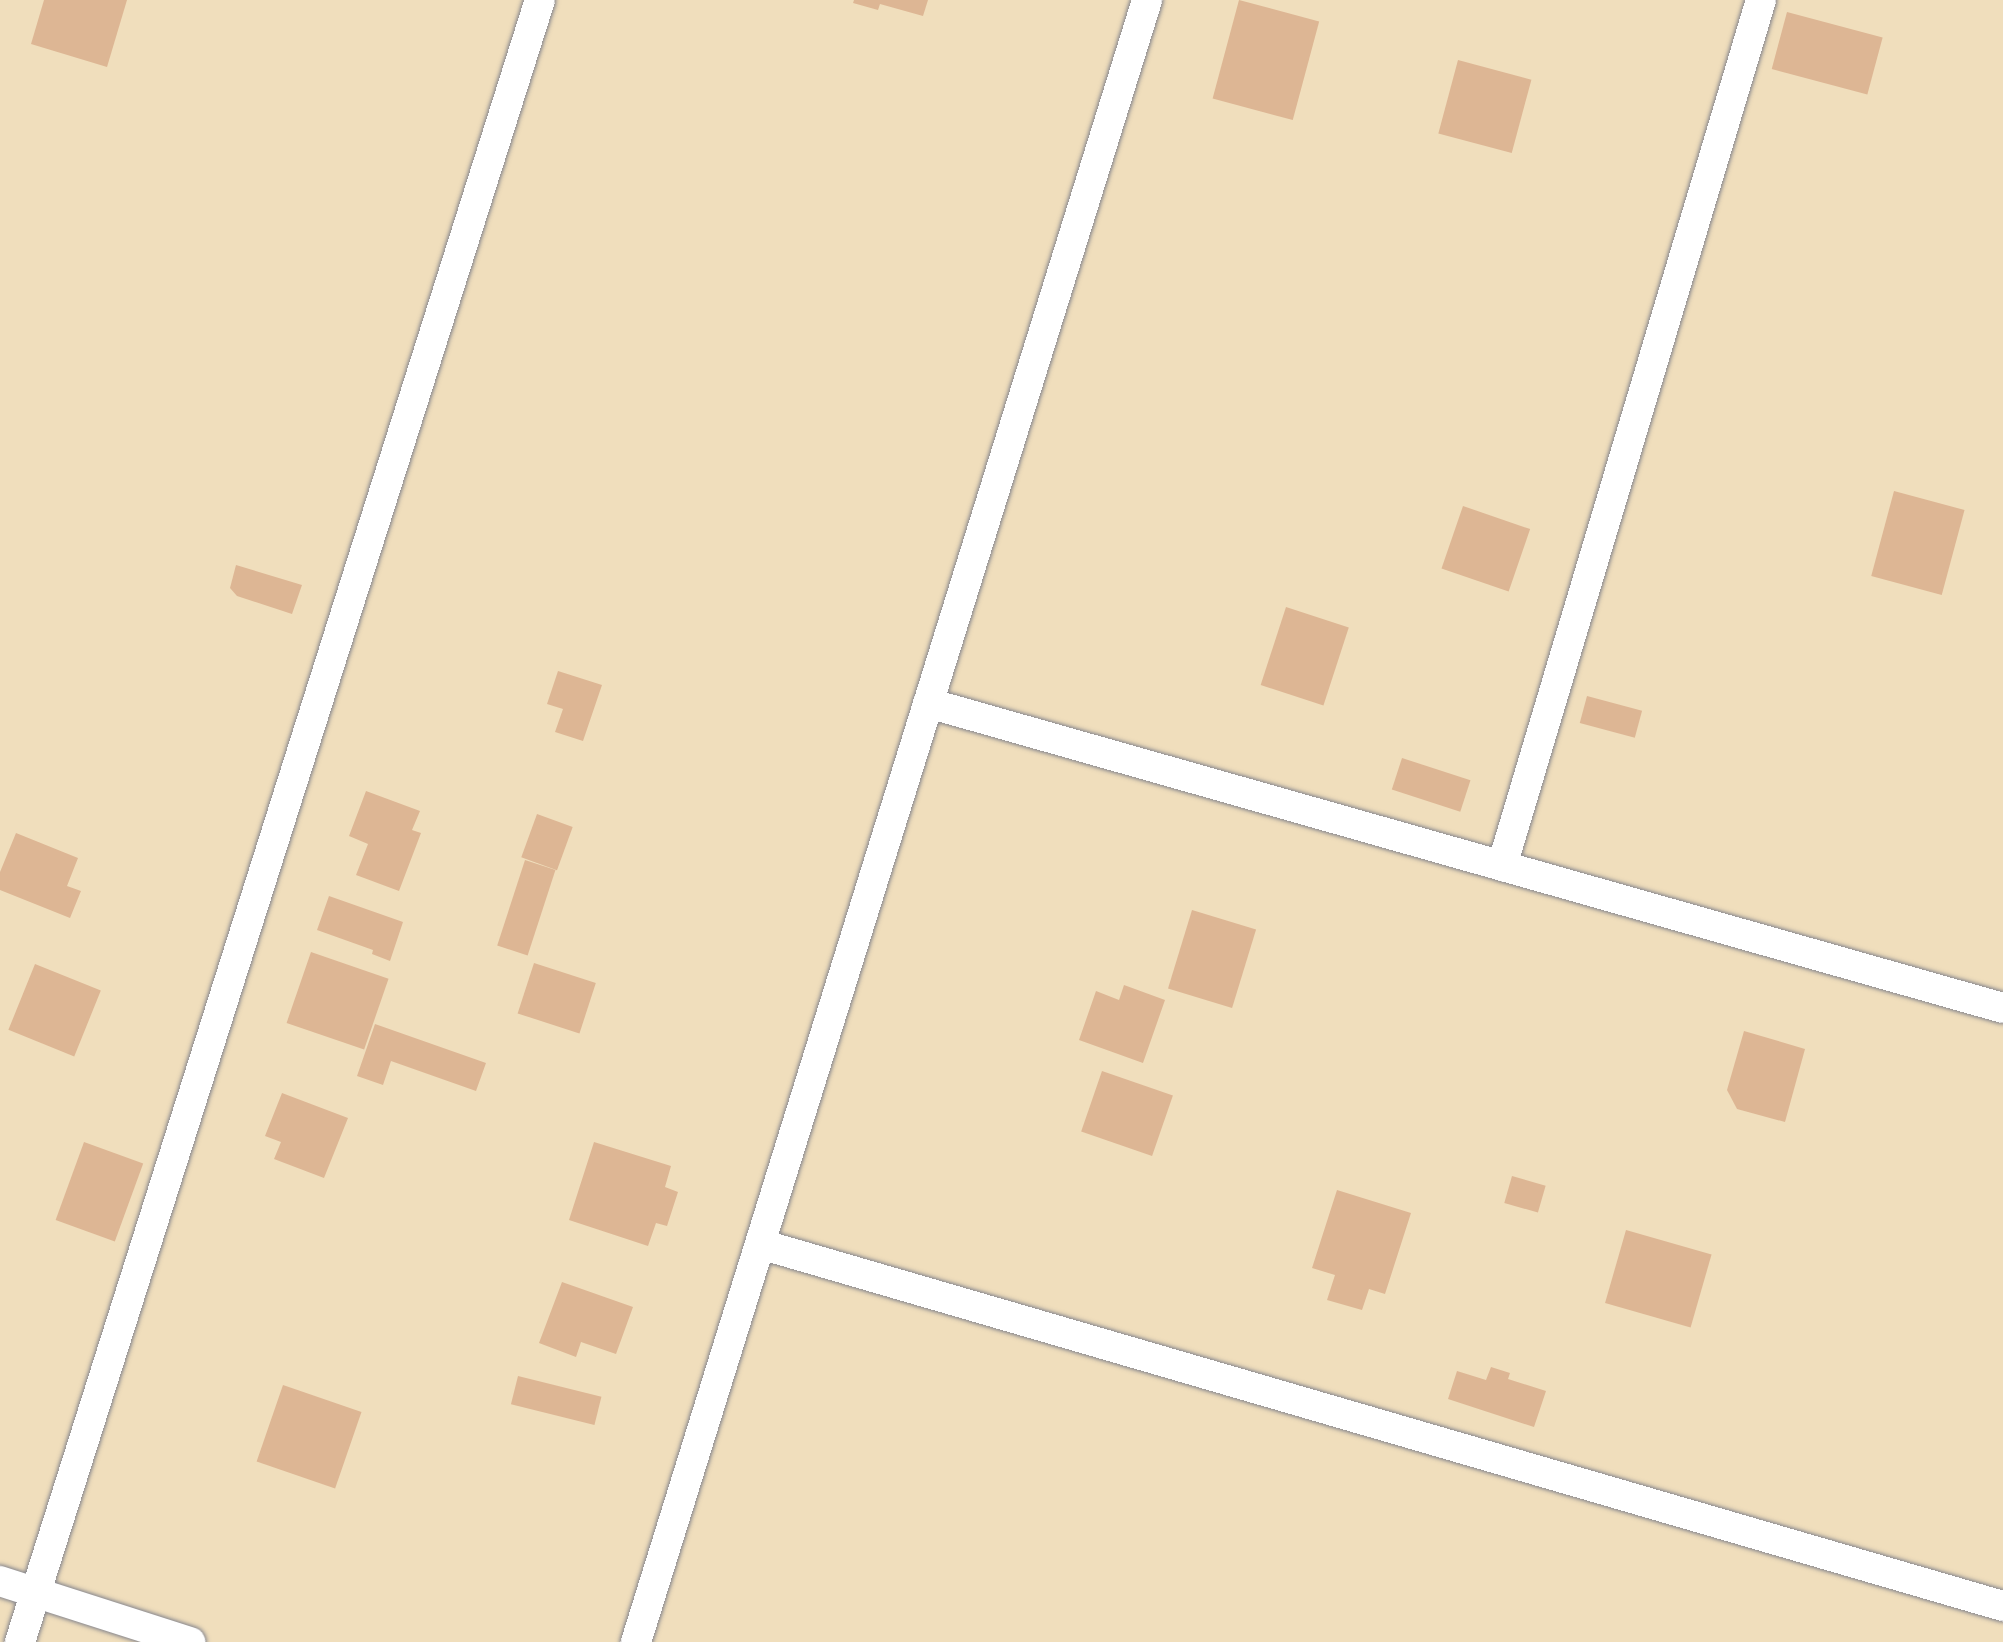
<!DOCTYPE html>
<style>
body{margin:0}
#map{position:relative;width:2003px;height:1642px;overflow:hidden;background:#f0debc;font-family:Sriracha,sans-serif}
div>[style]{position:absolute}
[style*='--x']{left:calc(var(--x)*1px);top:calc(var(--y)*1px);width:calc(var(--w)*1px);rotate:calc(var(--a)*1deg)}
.building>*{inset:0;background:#ddb694;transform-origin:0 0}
.roads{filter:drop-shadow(0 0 2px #86868d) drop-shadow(0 0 2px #86868d)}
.street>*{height:30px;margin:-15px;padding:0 15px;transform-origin:15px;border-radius:15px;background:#fff}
span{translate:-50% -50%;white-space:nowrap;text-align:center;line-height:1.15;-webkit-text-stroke:6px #fcf5e5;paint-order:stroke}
</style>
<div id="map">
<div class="building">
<i style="clip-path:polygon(44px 0,127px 0,107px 67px,31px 44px)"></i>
<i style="clip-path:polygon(854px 0,928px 0,923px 16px,880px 4px,878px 10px,853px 3px)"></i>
<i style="left:1239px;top:0;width:83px;height:102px;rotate:15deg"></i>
<i style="left:1787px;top:12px;width:99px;height:59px;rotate:15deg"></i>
<i style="left:1458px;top:60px;width:76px;height:76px;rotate:15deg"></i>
<i style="left:1894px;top:491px;width:73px;height:88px;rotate:15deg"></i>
<i style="left:1463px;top:506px;width:71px;height:66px;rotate:19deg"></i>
<i style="clip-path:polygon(236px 565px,302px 585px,292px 614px,237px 596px,230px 588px)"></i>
<i style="left:1286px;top:607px;width:66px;height:82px;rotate:18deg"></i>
<i style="clip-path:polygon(558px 671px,602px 685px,583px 741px,555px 732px,563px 709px,547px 704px)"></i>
<i style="left:1587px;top:696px;width:57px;height:28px;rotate:15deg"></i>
<i style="left:1402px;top:758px;width:72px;height:33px;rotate:18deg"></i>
<i style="clip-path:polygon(366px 791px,420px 811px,412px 830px,421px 833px,399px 891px,356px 875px,368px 844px,349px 836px)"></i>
<i style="left:537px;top:814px;width:38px;height:46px;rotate:20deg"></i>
<i style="clip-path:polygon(16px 833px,78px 858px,67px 886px,81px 891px,70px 918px,0 890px,0 872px)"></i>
<i style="left:525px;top:860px;width:32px;height:90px;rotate:18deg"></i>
<i style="clip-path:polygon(329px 896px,403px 922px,390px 961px,372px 954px,373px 950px,317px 930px)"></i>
<i style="left:1192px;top:910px;width:67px;height:82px;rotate:17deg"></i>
<i style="left:311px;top:952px;width:82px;height:75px;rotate:19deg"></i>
<i style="left:534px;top:963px;width:65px;height:53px;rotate:18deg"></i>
<i style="left:35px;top:964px;width:71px;height:71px;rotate:22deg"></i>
<i style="clip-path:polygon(1124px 985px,1165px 1000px,1143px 1063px,1079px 1040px,1096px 991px,1119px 1000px)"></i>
<i style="clip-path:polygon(375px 1024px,486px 1063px,476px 1091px,391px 1061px,383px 1085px,357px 1076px)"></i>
<i style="clip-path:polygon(1744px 1031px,1805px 1049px,1785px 1122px,1737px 1109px,1727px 1090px)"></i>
<i style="left:1102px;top:1071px;width:75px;height:64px;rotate:19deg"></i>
<i style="clip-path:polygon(282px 1093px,348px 1118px,324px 1178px,274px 1159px,281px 1142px,265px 1136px)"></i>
<i style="left:84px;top:1142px;width:63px;height:83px;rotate:20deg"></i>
<i style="clip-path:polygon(594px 1142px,671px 1166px,665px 1187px,678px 1192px,667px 1226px,656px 1223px,648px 1246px,569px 1220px)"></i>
<i style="left:1512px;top:1176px;width:35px;height:28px;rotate:16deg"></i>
<i style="clip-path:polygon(1337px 1190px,1411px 1213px,1385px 1294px,1369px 1289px,1362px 1310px,1327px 1300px,1335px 1275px,1312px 1268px)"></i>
<i style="left:1626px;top:1230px;width:89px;height:76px;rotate:16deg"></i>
<i style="clip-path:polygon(562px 1282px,633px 1307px,616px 1354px,581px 1342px,576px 1357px,539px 1343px)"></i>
<i style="clip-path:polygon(1491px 1367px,1510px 1373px,1508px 1379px,1546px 1391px,1534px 1427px,1448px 1399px,1457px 1371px,1486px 1380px)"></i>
<i style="left:518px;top:1376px;width:86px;height:29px;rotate:14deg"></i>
<i style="left:283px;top:1385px;width:83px;height:81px;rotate:19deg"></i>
</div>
<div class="roads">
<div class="street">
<i style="--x:928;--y:703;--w:1117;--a:15.84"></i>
<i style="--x:1502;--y:866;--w:904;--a:-73.35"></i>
<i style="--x:760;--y:1244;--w:1295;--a:16.24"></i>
<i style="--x:0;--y:1581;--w:200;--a:17.8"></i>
<i style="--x:20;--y:1642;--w:1722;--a:-72.43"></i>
<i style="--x:636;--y:1642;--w:1720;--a:-72.71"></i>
</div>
</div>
</div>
